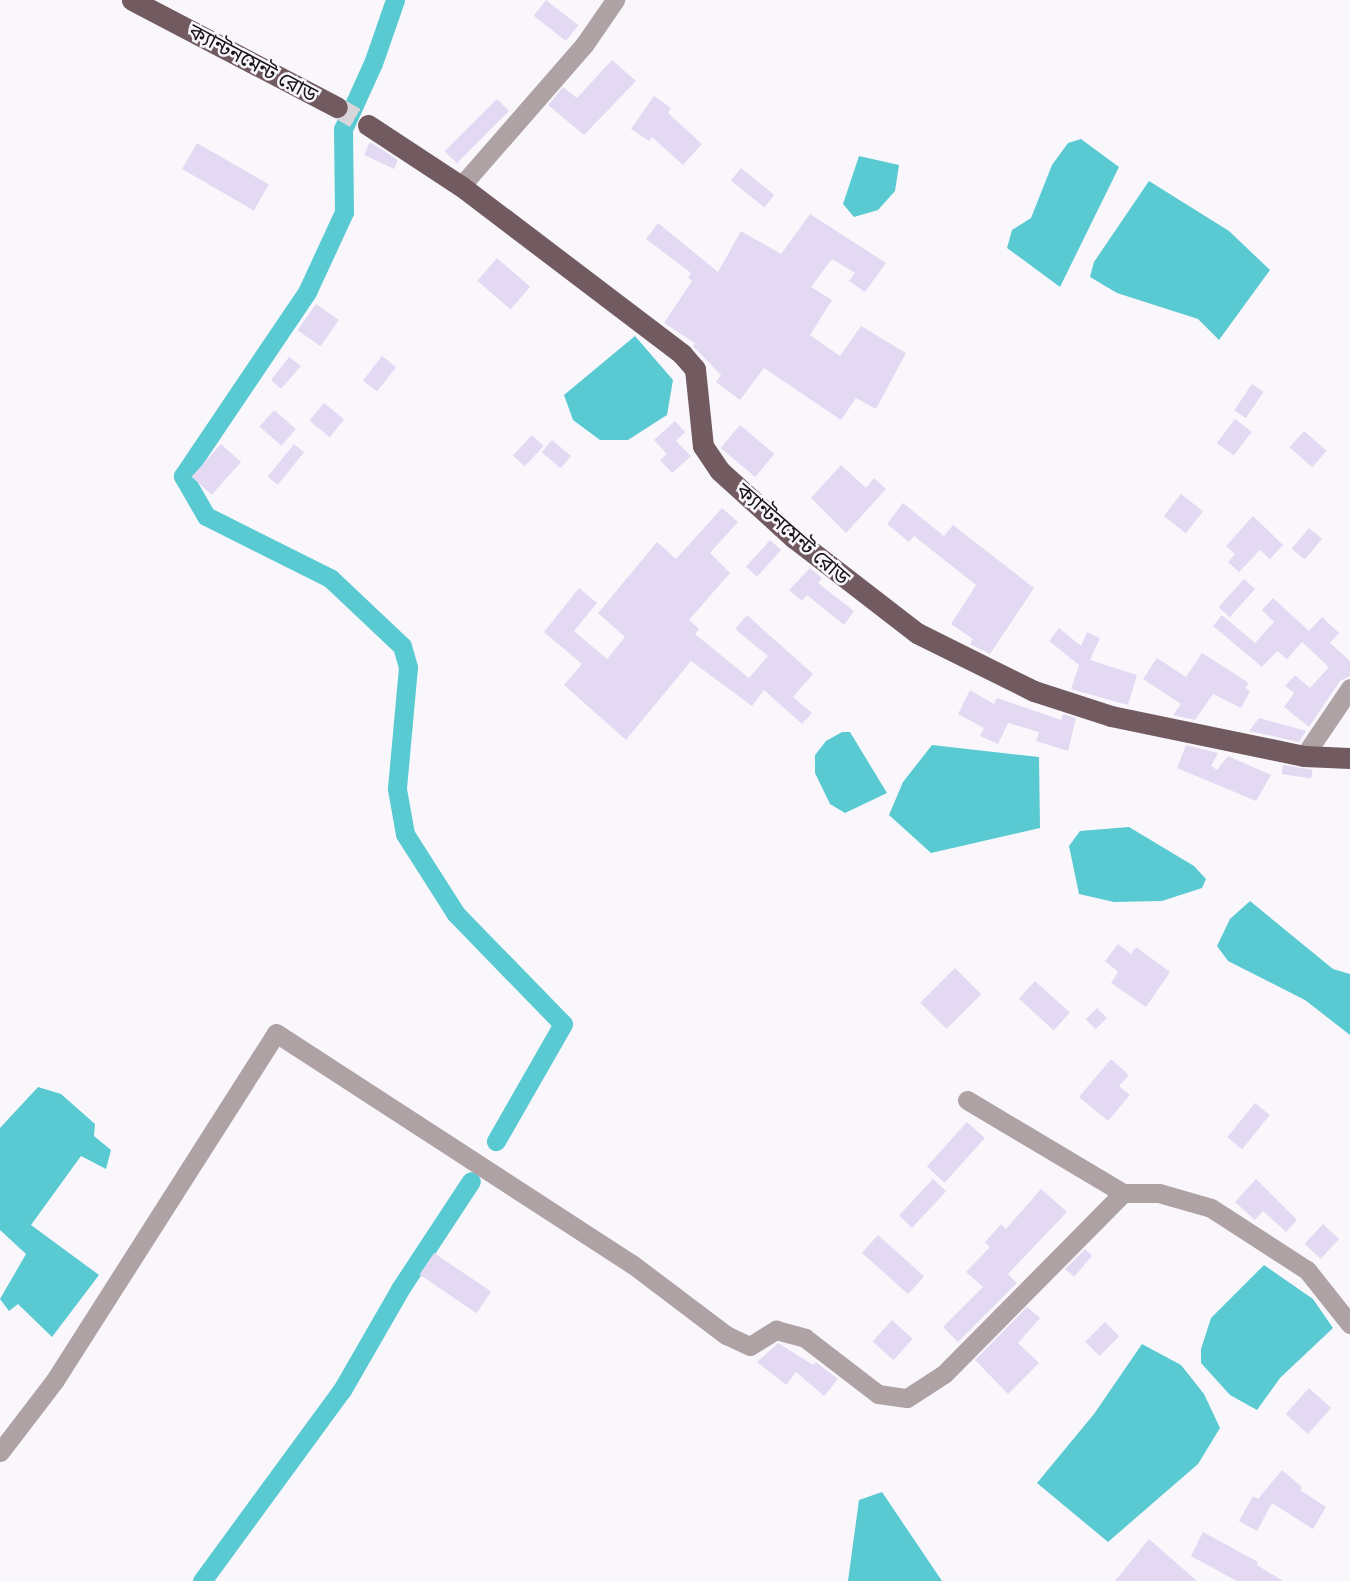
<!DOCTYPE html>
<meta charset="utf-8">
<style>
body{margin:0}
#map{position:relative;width:1350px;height:1581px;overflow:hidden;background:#faf7fc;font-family:"Nunito Sans","Noto Sans Bengali",sans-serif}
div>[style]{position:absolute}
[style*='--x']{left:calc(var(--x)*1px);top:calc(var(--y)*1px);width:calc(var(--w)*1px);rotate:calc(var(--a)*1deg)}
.water>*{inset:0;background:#59cad2}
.canal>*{height:19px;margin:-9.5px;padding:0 9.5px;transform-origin:9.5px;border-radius:9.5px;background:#59cad2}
.building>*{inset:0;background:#e3d9f3;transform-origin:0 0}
.major-tunnel>*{height:21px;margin-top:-10.5px;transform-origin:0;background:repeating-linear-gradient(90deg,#d8d5da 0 21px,transparent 0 31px)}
.minor>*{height:19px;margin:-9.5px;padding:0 9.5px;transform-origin:9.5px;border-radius:9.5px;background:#afa2a4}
.major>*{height:21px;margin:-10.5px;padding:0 10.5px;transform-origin:10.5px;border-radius:10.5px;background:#725b60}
span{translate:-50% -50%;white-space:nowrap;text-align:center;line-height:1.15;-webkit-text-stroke:5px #faf7fc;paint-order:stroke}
.street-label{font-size:21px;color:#18141c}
</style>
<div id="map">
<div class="water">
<i style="clip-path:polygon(1081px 139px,1119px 167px,1060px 287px,1007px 248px,1012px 230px,1031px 218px,1052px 165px,1068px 143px)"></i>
<i style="clip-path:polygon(859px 156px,899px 165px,895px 191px,878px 210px,854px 217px,843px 204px)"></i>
<i style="clip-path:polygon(1149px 181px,1229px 231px,1270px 270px,1219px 340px,1198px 319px,1117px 293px,1090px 277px,1094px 262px)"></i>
<i style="clip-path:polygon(635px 336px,673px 380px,667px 415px,628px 440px,600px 440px,573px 420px,564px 395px)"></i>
<i style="clip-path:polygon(842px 732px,850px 732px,887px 793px,845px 813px,830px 804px,815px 773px,815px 755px,826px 741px)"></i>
<i style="clip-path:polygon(932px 745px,1039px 757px,1040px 828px,931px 853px,889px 815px,903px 782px)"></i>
<i style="clip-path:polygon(1129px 827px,1194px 866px,1206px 879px,1202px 888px,1162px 901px,1114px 902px,1079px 894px,1069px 846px,1080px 831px)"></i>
<i style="clip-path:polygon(1250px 901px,1333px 969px,1350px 974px,1350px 1035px,1305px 1000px,1228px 961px,1217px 946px,1230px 919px)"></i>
<i style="clip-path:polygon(38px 1087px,61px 1094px,95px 1124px,94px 1136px,111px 1150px,106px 1169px,81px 1156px,31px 1225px,99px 1275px,52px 1337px,18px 1304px,9px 1311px,0 1299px,26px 1254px,0 1230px,0 1128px)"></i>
<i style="clip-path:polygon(1264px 1265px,1313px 1299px,1333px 1328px,1280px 1378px,1257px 1410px,1230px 1395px,1201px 1363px,1201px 1349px,1211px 1318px)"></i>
<i style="clip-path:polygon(1142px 1344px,1181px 1365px,1204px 1394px,1220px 1428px,1198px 1464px,1108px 1542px,1037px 1483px,1094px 1414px)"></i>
<i style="clip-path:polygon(882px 1492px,942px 1581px,848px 1581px,859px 1500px)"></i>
</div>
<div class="canal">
<i style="--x:395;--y:0;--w:67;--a:109.2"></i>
<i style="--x:373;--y:63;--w:72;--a:114.4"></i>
<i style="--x:343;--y:129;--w:83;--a:89.3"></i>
<i style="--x:344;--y:212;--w:88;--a:114.8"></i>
<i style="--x:307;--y:292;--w:222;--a:124"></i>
<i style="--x:183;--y:476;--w:46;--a:60.1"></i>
<i style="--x:206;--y:516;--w:139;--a:26.6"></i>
<i style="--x:330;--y:578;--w:99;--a:43.4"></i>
<i style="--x:402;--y:646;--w:22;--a:74"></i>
<i style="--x:408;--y:667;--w:122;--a:95.2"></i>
<i style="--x:397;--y:789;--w:46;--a:79.9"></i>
<i style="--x:405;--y:834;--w:95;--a:57.5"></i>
<i style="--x:456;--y:914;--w:153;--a:45.8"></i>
<i style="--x:563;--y:1024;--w:135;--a:119.8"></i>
<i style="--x:202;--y:1581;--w:237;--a:-53.8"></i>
<i style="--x:342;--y:1390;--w:116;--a:-60.1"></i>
<i style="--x:400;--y:1289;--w:129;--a:-56.7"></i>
</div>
<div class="building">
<i style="left:546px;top:0;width:41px;height:20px;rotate:38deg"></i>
<i style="clip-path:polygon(612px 60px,636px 81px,584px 135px,548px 105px,563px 87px,577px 98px)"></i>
<i style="clip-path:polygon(654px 96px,671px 108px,668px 113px,702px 144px,683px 165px,652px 137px,649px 141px,631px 129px)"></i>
<i style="left:497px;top:99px;width:17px;height:74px;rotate:45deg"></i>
<i style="clip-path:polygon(370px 142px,398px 160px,394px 169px,364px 155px)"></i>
<i style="left:197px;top:143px;width:83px;height:30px;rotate:30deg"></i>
<i style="left:741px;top:168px;width:43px;height:16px;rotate:39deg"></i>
<i style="clip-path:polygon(810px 214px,886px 263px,865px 292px,849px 281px,855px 273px,832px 259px,811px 287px,832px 300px,810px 335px,840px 356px,861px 326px,906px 353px,876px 409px,856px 398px,841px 420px,764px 368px,740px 400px,716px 382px,721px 375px,693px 346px,695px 343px,664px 323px,692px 281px,688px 278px,691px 273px,646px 239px,658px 223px,718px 272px,741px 231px,781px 254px)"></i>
<i style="left:497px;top:258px;width:44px;height:30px;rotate:41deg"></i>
<i style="left:316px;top:304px;width:28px;height:32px;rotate:35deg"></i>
<i style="left:382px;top:356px;width:18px;height:31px;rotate:38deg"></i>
<i style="clip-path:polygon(289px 357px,301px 366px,281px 389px,271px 380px)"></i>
<i style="left:1252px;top:384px;width:14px;height:32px;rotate:34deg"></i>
<i style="left:324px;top:403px;width:26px;height:23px;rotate:39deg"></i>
<i style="left:274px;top:410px;width:29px;height:22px;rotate:41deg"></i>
<i style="left:1235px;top:419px;width:21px;height:30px;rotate:37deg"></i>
<i style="clip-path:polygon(675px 421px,685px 432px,676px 441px,691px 456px,672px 473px,660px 460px,667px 454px,654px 440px)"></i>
<i style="left:740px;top:425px;width:45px;height:30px;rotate:40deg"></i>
<i style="left:1304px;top:431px;width:30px;height:22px;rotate:41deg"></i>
<i style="left:532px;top:435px;width:16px;height:28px;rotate:43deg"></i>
<i style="left:552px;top:440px;width:25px;height:16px;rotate:40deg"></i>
<i style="left:221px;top:444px;width:27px;height:44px;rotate:42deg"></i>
<i style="left:294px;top:444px;width:13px;height:42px;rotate:39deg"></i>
<i style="clip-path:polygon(841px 465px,866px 488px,874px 478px,886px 489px,846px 533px,811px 498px)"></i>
<i style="left:1181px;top:494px;width:28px;height:28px;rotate:38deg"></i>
<i style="clip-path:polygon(903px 503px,944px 536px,953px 525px,1034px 588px,990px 654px,970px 644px,973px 639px,951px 624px,976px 585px,914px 536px,909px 542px,887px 524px)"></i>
<i style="clip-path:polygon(722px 508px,738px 522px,710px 553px,730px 573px,689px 620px,699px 629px,695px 634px,749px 678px,768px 656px,735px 629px,747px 615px,813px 674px,793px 697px,812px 713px,802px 724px,764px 690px,752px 706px,691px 661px,626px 740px,564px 685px,582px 664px,544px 632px,579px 588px,597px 603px,574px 631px,607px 659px,625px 637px,598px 613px,657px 542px,676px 559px)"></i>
<i style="clip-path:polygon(1253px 516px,1283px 545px,1270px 559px,1260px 550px,1239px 572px,1228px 562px,1235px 554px,1226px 546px)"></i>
<i style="left:1309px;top:528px;width:17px;height:27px;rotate:40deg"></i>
<i style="left:770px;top:540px;width:15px;height:36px;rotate:42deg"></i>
<i style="clip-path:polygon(810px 568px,822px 578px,818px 583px,854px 611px,844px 625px,807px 595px,802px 601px,789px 590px)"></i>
<i style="left:1244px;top:579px;width:15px;height:38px;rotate:42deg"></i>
<i style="clip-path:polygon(1273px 598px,1309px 631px,1322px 617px,1339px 633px,1330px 643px,1350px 661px,1350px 676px,1340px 681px,1309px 727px,1284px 707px,1294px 693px,1285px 686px,1295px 675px,1310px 688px,1329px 667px,1302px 642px,1287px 659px,1277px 651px,1262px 667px,1213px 626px,1222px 615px,1255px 643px,1274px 622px,1262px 610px)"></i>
<i style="clip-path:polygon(1059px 628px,1081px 646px,1087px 632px,1100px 638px,1090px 660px,1137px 675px,1128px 705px,1071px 689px,1079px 665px,1049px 641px)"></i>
<i style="clip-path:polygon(1202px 653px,1249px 683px,1245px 688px,1250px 691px,1241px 708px,1213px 694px,1195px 720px,1173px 715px,1181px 704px,1143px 679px,1157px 658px,1186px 677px)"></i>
<i style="clip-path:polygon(970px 690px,994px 704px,997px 698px,1061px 720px,1063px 714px,1076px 718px,1068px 751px,1036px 741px,1039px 732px,1008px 723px,998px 744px,980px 736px,984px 728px,958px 714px)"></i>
<i style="clip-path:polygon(1259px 718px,1292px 727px,1306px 731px,1299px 742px,1249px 731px)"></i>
<i style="clip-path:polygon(1186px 745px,1218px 753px,1211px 766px,1217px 770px,1228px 756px,1271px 775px,1256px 801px,1177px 768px)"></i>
<i style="left:1283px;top:765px;width:30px;height:9px;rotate:9deg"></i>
<i style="clip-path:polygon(1118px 944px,1131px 954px,1136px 947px,1170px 972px,1146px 1007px,1111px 983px,1118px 972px,1105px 961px)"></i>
<i style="left:955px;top:968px;width:37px;height:49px;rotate:45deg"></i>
<i style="left:1035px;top:981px;width:47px;height:24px;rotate:42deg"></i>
<i style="left:1097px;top:1008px;width:14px;height:16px;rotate:45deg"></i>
<i style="clip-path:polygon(1111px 1059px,1129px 1075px,1119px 1086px,1130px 1095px,1108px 1121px,1079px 1097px)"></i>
<i style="left:1255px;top:1103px;width:19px;height:44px;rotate:39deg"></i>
<i style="left:967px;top:1122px;width:24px;height:60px;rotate:42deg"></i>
<i style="left:933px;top:1179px;width:18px;height:50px;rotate:43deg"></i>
<i style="clip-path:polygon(1256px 1179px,1297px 1220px,1286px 1232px,1263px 1211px,1255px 1220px,1235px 1202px)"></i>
<i style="clip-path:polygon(1041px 1189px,1067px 1212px,1008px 1274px,1017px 1283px,958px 1342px,943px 1327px,983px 1287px,966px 1272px,990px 1247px,985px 1242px,1001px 1224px,1006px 1229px)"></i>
<i style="left:1323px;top:1224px;width:22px;height:27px;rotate:43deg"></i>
<i style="left:878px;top:1235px;width:62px;height:24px;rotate:42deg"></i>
<i style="clip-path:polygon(1085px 1249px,1092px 1256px,1074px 1277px,1065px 1269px)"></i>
<i style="left:434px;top:1253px;width:69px;height:26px;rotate:34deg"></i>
<i style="clip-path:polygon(1027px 1307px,1040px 1318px,1018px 1343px,1039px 1363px,1008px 1394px,975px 1360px)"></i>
<i style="left:892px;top:1320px;width:28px;height:29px;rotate:42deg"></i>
<i style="left:1105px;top:1322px;width:20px;height:28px;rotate:45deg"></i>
<i style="clip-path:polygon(778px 1343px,813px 1365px,816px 1362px,838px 1379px,824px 1396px,796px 1372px,786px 1385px,757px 1362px)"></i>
<i style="left:1309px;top:1388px;width:30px;height:35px;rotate:42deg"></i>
<i style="clip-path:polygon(1282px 1470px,1302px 1487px,1300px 1490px,1326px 1507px,1313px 1529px,1272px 1503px,1257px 1531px,1239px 1521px,1253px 1496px,1258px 1499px)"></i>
<i style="clip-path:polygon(1203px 1532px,1258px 1562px,1257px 1565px,1283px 1581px,1237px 1581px,1191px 1556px)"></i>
<i style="clip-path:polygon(1149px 1539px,1197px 1581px,1115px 1581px)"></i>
</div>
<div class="major-tunnel">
<i style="--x:337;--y:107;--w:36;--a:30"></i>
</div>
<div class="minor">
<i style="--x:461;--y:186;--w:187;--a:-48.9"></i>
<i style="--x:584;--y:45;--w:55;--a:-55.4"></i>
<i style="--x:1304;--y:756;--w:82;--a:-55.9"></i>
<i style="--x:967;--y:1100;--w:182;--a:30.8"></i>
<i style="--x:0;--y:1452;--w:91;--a:-52.6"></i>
<i style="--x:55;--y:1380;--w:411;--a:-57.5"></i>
<i style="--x:276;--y:1033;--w:424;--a:33"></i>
<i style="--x:632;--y:1264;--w:118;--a:37.1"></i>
<i style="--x:726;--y:1335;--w:26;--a:25"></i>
<i style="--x:750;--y:1346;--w:31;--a:-32"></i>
<i style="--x:776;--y:1330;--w:30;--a:15"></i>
<i style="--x:805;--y:1338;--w:92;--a:37.5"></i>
<i style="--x:878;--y:1394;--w:29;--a:8"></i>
<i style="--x:907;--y:1398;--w:44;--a:-33"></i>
<i style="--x:944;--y:1374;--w:255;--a:-45.3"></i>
<i style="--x:1123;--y:1193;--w:36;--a:0"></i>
<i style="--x:1159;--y:1193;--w:54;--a:16.1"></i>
<i style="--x:1211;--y:1208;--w:114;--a:32.9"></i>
<i style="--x:1307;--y:1270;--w:69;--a:51.5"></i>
</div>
<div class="major">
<i style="--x:132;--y:0;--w:231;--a:27.6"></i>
<i style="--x:368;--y:125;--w:111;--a:33.3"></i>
<i style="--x:461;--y:186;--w:278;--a:37.2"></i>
<i style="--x:682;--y:354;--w:20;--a:49"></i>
<i style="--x:695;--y:369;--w:77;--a:84.1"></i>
<i style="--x:703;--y:446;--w:30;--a:56"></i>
<i style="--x:720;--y:471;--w:100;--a:42.2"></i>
<i style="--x:794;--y:538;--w:155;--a:37.7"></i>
<i style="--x:917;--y:633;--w:131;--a:26.4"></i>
<i style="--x:1034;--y:691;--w:81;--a:18"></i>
<i style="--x:1111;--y:716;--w:197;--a:11.7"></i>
<i style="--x:1304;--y:756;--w:46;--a:2.5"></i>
</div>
<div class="street-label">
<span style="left:253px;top:63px;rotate:28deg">ক্যান্টনমেন্ট রোড</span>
<span style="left:793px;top:534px;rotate:41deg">ক্যান্টনমেন্ট রোড</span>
</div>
</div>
